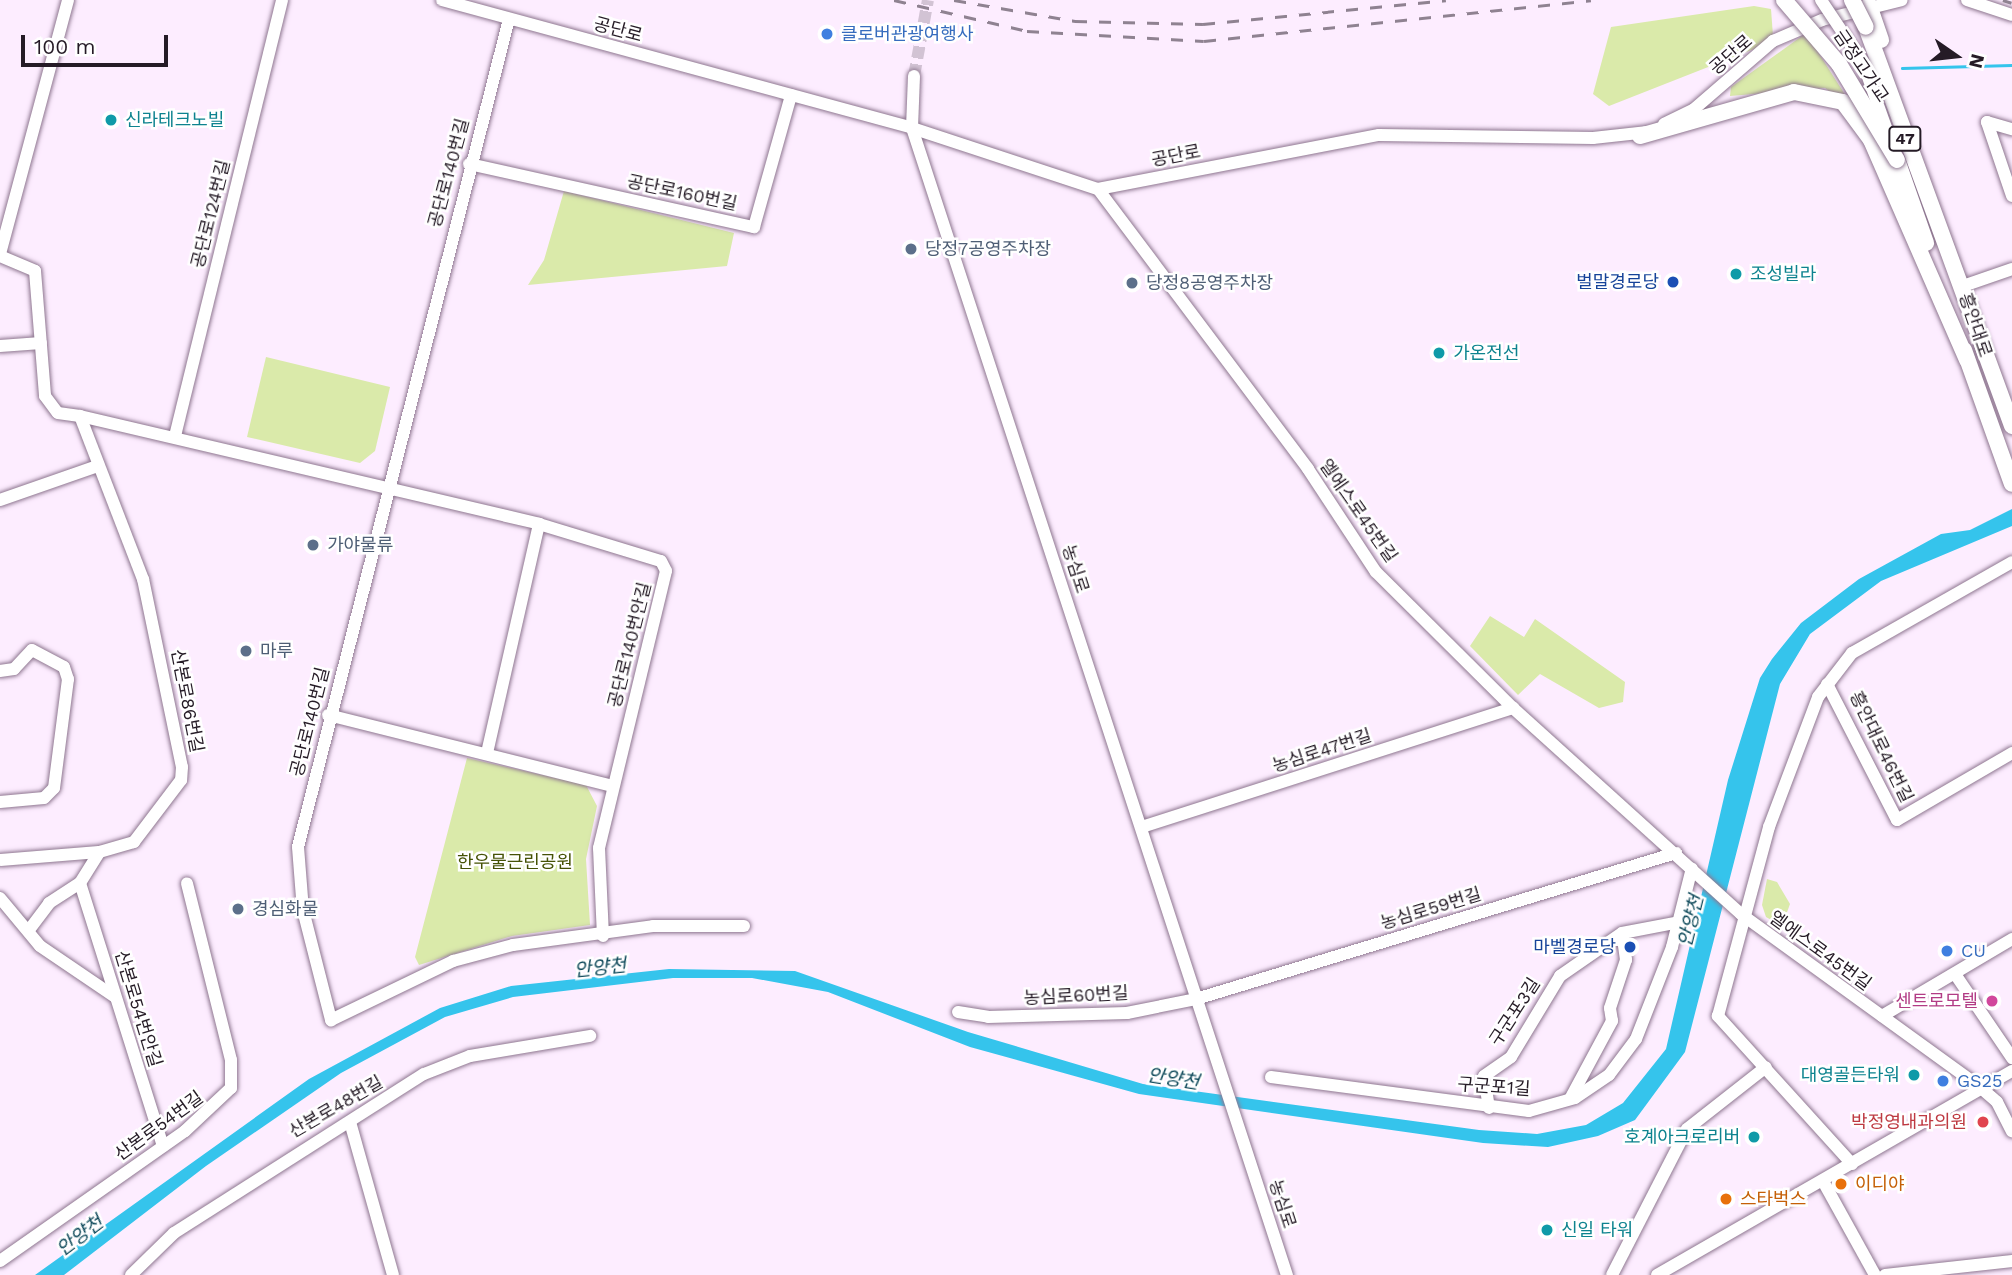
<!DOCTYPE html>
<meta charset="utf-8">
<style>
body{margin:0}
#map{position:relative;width:2012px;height:1275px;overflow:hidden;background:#fdedff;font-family:"Work Sans","Noto Sans KR",sans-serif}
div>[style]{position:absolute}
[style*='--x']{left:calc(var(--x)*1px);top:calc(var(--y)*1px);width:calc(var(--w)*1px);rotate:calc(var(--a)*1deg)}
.green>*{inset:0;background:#daeaaa}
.water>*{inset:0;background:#35c4ec}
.stream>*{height:2.5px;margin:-1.25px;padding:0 1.25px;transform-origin:1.25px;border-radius:1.25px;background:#35c4ec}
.minor-tunnel>*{height:12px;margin-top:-6px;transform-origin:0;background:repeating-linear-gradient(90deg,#d2c3d4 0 12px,transparent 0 18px)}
.roads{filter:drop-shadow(0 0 2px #8e7690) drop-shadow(0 0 2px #8e7690)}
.minor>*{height:12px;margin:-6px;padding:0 6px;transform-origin:6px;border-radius:6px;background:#fff}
.major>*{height:16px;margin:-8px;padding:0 8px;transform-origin:8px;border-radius:8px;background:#fff}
.rail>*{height:2.5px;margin-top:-1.25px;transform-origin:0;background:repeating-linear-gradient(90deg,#8f8291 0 12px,transparent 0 24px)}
.bridges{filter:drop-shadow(0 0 2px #8e7690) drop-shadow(0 0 2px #8e7690)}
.minor-bridge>*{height:12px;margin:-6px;padding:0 6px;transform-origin:6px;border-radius:6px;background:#fff}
.major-bridge>*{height:16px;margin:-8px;padding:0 8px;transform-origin:8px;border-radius:8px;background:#fff}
.dots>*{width:19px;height:19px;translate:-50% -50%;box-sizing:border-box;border:4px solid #fff;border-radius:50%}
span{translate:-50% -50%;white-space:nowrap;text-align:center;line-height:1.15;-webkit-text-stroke:5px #fff;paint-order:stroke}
.shield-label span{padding:2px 5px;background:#fff;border:2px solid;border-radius:5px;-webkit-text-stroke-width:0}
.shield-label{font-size:16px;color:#251b26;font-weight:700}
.street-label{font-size:18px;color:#251b26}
.shop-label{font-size:18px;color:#366cbe}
.left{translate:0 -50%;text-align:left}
.culture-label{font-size:18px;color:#0d838f}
.right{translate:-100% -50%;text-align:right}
.service-label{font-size:18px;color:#4e5e75}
.transit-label{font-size:18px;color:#164399}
.park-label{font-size:18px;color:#455205}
.hotel-label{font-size:18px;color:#b23c85}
.health-label{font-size:18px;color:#be3a42}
.food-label{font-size:18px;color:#c56008}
.water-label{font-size:19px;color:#0e495a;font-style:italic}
.north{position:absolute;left:1921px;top:21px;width:70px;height:70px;-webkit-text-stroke:5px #fff;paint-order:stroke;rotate:104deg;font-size:19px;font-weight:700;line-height:28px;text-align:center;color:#251b26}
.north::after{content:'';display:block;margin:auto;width:24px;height:32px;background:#251b26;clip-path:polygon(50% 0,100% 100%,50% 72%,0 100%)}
.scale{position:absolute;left:21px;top:35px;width:147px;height:32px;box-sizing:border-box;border:4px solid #251b26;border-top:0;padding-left:9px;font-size:21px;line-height:24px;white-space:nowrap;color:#251b26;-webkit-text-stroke:5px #fff;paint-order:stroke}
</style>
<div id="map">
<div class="green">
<i style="clip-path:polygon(1754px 6px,1771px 9px,1773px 36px,1754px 49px,1609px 106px,1593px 94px,1611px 27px)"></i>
<i style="clip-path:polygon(1806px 33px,1856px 112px,1825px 88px,1730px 96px,1731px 87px)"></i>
<i style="clip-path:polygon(564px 191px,734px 233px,727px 266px,528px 285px,544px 260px)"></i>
<i style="clip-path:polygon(266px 357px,390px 387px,375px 451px,360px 463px,247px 437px)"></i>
<i style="clip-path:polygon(1490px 616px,1524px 637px,1535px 619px,1625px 682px,1623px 702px,1599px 708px,1540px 674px,1518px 695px,1470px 646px)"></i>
<i style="clip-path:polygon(467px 758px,586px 785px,597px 806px,586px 859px,590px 925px,512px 936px,419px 965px,415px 957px)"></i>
<i style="clip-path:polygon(1767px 879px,1777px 882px,1790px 904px,1782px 926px,1766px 917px,1762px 905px)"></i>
</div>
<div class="water">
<i style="clip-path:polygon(2012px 509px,2012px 526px,1881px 581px,1810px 634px,1780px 684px,1685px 1052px,1635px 1120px,1598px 1136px,1548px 1147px,1483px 1143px,1139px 1094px,970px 1047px,828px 992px,752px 978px,673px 978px,513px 997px,445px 1017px,341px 1073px,206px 1166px,64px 1275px,35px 1275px,309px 1079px,440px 1008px,511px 986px,669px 969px,795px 971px,968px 1032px,1143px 1084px,1479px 1130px,1537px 1134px,1586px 1125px,1623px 1103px,1666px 1049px,1728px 780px,1760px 678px,1772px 659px,1801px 623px,1859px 579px,1941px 534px,1970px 530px)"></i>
</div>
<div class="stream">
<i style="--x:1902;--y:68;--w:110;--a:-1.6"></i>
</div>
<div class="minor-tunnel">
<i style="--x:914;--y:76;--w:77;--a:-79.6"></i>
</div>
<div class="roads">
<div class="minor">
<i style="--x:442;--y:0;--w:487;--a:15.2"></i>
<i style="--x:912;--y:128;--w:196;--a:18.2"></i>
<i style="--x:1098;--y:189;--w:286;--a:-10.9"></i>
<i style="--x:1379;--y:135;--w:214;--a:0.8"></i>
<i style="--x:1593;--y:138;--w:55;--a:-6.2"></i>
<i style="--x:1967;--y:0;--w:47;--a:18.4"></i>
<i style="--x:509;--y:19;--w:854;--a:104.3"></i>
<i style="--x:298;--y:847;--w:63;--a:85.5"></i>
<i style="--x:303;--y:910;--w:114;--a:75.7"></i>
<i style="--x:331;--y:1020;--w:136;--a:-25.8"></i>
<i style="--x:453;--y:961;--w:62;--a:-14.9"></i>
<i style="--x:513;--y:945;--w:141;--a:-7.7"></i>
<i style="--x:653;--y:926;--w:91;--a:0"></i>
<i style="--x:914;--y:76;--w:52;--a:92.2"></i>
<i style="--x:912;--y:128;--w:1207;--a:71.9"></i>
<i style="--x:1987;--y:122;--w:78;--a:71.3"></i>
<i style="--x:1987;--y:122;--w:26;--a:16"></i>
<i style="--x:1664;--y:124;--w:32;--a:-26"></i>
<i style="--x:1693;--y:110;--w:106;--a:-40.8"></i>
<i style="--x:1773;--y:41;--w:53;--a:-23.2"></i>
<i style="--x:1822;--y:20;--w:82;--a:-14"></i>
<i style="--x:469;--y:164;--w:292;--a:12.5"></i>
<i style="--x:754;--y:227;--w:137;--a:-74.3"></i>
<i style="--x:1098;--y:189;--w:350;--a:53.1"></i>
<i style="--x:1308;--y:469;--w:123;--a:56.6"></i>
<i style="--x:1376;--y:572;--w:193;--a:44.8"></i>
<i style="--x:1513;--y:708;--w:307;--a:42.1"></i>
<i style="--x:1741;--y:914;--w:296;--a:35.9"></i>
<i style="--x:1981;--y:1088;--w:21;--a:41"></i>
<i style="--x:1997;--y:1102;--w:33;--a:63"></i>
<i style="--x:0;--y:254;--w:263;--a:-75"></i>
<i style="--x:0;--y:256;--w:38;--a:23"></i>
<i style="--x:35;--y:271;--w:125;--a:85.4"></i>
<i style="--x:45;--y:396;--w:21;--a:53"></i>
<i style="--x:58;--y:413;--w:22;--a:8"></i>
<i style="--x:80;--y:416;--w:175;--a:68.9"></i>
<i style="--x:143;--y:579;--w:192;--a:78.3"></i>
<i style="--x:182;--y:767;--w:13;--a:94"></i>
<i style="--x:181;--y:780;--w:78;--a:127.2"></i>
<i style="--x:134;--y:842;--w:36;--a:164"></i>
<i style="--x:99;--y:852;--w:99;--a:175.4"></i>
<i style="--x:1963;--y:286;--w:52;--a:-19.1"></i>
<i style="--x:0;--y:346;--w:41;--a:-4.2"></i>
<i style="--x:80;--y:416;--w:472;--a:13.2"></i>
<i style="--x:539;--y:524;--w:127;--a:16.9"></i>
<i style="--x:661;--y:561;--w:11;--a:63"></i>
<i style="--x:666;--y:571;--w:285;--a:103.6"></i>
<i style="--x:599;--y:848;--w:88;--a:87.4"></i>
<i style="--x:175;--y:436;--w:449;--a:-76.2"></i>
<i style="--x:0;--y:500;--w:101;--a:-19.2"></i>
<i style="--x:0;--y:671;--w:14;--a:-8"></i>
<i style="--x:14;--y:669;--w:26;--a:-47"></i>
<i style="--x:32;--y:650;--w:36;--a:28"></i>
<i style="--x:64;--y:667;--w:13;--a:72"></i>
<i style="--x:68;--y:679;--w:110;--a:97.3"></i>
<i style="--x:54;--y:788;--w:14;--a:135"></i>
<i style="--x:44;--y:798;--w:44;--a:174.8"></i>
<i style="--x:1827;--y:684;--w:153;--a:62.8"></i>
<i style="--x:1897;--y:820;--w:133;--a:-30.2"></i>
<i style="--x:328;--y:715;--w:294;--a:14"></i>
<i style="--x:487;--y:753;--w:235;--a:-77.2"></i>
<i style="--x:1142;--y:827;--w:390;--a:-17.8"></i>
<i style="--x:80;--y:883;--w:276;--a:72.5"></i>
<i style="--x:0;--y:898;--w:62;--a:50.2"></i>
<i style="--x:40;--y:946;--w:91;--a:34.2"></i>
<i style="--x:29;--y:930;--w:34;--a:-53"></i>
<i style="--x:49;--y:903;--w:37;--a:-33"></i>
<i style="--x:80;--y:883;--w:36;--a:-58"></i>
<i style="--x:1955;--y:974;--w:102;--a:55.8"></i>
<i style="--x:958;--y:1012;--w:30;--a:9"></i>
<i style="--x:988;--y:1017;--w:139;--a:-1.6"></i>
<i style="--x:1127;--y:1013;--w:70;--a:-11.5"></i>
<i style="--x:1196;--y:999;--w:502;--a:-16.92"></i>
<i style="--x:1882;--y:1016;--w:151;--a:-30.6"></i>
<i style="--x:1271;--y:1077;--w:260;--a:7.5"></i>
<i style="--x:1529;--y:1111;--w:48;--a:-15.8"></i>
<i style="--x:1575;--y:1098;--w:41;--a:-34.1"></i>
<i style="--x:1609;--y:1075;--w:45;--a:-53.1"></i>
<i style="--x:1636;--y:1039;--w:99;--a:-68.6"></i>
<i style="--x:1672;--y:947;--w:81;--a:-75.8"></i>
<i style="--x:1570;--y:1099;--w:89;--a:-61.7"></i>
<i style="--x:1612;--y:1021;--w:13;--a:-99"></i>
<i style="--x:1610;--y:1008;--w:51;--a:-71.6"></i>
<i style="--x:1626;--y:960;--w:27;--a:-98"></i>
<i style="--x:1489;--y:1108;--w:32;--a:-99"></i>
<i style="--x:1484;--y:1076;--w:33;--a:-35"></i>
<i style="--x:1511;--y:1057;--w:95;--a:-58.8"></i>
<i style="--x:1560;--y:976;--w:75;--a:-34.7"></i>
<i style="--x:1622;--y:933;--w:58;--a:-10.9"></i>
<i style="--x:350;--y:1122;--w:159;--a:74.3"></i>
<i style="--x:1852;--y:1164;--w:200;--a:-132.2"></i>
<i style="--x:1718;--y:1016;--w:196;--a:-74.9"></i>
<i style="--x:1769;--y:827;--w:139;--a:-69.3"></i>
<i style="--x:1818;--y:697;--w:56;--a:-52.3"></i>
<i style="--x:1852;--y:653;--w:184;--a:-29.6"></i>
<i style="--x:1824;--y:1183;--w:105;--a:61"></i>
<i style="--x:0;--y:1261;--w:226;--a:-35.1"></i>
<i style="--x:185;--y:1131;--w:63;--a:-43.1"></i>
<i style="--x:231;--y:1088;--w:28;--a:-90"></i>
<i style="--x:231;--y:1060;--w:182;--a:-104"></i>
<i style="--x:131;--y:1275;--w:60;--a:-44.3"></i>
<i style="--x:174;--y:1233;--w:296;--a:-32.5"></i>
<i style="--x:424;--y:1074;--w:49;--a:-21.4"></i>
<i style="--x:470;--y:1056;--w:122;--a:-9.5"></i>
<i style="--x:1612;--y:1275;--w:164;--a:-62.8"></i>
<i style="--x:1687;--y:1129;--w:100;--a:-38.1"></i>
<i style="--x:1657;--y:1275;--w:409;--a:-29.9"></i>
<i style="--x:1885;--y:1275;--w:128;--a:-6.3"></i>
</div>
<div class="major">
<i style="--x:1869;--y:5;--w:37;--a:71"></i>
<i style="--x:1866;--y:27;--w:425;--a:69.9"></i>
<i style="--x:1640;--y:136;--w:160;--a:-15.9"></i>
<i style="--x:1794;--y:92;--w:50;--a:11.5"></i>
<i style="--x:1843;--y:102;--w:47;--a:53.6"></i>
<i style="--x:1871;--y:140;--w:240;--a:66.4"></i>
<i style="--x:1897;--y:160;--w:88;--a:70.7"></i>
<i style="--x:1964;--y:350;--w:142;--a:70.3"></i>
</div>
</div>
<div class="rail">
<i style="--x:894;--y:0;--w:137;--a:13.1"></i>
<i style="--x:1027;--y:31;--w:177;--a:3.2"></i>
<i style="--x:1204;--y:41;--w:389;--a:-6"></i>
<i style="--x:954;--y:0;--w:123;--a:9.8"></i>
<i style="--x:1075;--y:21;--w:128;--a:1.3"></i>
<i style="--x:1203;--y:24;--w:244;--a:-5.6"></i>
<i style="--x:2003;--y:0;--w:9;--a:18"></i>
</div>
<div class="bridges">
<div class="minor-bridge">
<i style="--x:1821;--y:0;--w:76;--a:56.3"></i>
<i style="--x:1863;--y:63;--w:77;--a:70.4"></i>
</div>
<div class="major-bridge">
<i style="--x:1784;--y:0;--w:84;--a:49.3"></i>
<i style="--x:1839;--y:64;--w:112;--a:58.9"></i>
<i style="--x:1852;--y:0;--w:30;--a:63"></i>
</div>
</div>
<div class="dots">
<i style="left:827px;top:34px;background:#3f7fe0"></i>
<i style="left:111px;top:120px;background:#0f9aa8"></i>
<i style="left:911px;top:249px;background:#5c6f8a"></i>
<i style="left:1736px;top:274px;background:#0f9aa8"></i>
<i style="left:1673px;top:282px;background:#1a4fb4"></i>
<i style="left:1132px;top:283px;background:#5c6f8a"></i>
<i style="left:1439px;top:353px;background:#0f9aa8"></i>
<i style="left:313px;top:545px;background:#5c6f8a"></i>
<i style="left:246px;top:651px;background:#5c6f8a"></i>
<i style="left:238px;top:909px;background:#5c6f8a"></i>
<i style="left:1630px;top:947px;background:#1a4fb4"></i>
<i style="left:1947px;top:951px;background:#3f7fe0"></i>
<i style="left:1992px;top:1001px;background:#d1479c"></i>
<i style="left:1914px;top:1075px;background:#0f9aa8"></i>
<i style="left:1943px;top:1081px;background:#3f7fe0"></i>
<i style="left:1983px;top:1122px;background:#e0444e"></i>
<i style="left:1754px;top:1137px;background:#0f9aa8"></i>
<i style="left:1841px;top:1184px;background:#e8710a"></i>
<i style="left:1726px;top:1199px;background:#e8710a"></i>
<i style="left:1547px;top:1230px;background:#0f9aa8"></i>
</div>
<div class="shield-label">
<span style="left:1905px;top:139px">47</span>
</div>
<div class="street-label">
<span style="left:618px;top:30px;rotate:15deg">공단로</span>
<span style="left:1731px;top:55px;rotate:-41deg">공단로</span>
<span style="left:1861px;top:66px;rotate:56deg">금정고가교</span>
<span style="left:1176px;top:156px;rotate:-11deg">공단로</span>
<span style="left:449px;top:173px;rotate:-75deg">공단로140번길</span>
<span style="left:682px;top:193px;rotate:12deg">공단로160번길</span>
<span style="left:211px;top:214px;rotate:-76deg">공단로124번길</span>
<span style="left:1975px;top:325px;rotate:71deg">흥안대로</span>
<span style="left:1358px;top:511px;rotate:55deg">엘에스로45번길</span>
<span style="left:1075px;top:569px;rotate:72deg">농심로</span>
<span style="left:630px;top:645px;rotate:-76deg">공단로140번안길</span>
<span style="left:187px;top:701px;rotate:79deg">산본로86번길</span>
<span style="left:310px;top:722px;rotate:-76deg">공단로140번길</span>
<span style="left:1881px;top:747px;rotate:64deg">흥안대로46번길</span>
<span style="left:1322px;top:751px;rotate:-18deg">농심로47번길</span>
<span style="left:1431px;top:909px;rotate:-17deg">농심로59번길</span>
<span style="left:1820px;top:951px;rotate:36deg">엘에스로45번길</span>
<span style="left:1076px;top:996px;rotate:-3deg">농심로60번길</span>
<span style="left:138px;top:1009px;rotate:73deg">산본로54번안길</span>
<span style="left:1515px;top:1012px;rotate:-57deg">구군포3길</span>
<span style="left:1494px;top:1087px;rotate:4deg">구군포1길</span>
<span style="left:336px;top:1107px;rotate:-30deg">산본로48번길</span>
<span style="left:159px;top:1126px;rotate:-36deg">산본로54번길</span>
<span style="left:1282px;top:1204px;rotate:72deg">농심로</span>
</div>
<div class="shop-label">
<span class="left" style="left:841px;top:34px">클로버관광여행사</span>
<span class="left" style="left:1961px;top:951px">CU</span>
<span class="left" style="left:1957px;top:1081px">GS25</span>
</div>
<div class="culture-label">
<span class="left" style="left:125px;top:120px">신라테크노빌</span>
<span class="left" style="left:1750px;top:274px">조성빌라</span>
<span class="left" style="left:1453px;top:353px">가온전선</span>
<span class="right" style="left:1900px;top:1075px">대영골든타워</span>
<span class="right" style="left:1740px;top:1137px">호계아크로리버</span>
<span class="left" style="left:1561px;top:1230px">신일 타워</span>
</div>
<div class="service-label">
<span class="left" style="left:925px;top:249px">당정7공영주차장</span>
<span class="left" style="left:1146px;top:283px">당정8공영주차장</span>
<span class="left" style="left:327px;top:545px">가야물류</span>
<span class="left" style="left:260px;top:651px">마루</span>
<span class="left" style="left:252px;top:909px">경심화물</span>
</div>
<div class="transit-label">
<span class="right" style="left:1659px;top:282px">벌말경로당</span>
<span class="right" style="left:1616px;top:947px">마벨경로당</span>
</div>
<div class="park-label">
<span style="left:515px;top:862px">한우물근린공원</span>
</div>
<div class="hotel-label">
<span class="right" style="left:1978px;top:1001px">센트로모텔</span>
</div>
<div class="health-label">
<span class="right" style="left:1967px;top:1122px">박정영내과의원</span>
</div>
<div class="food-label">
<span class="left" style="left:1855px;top:1184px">이디야</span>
<span class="left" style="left:1740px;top:1199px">스타벅스</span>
</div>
<div class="water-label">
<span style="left:1691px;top:921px;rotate:-76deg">안양천</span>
<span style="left:600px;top:968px;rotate:-6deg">안양천</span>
<span style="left:1173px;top:1079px;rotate:9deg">안양천</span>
<span style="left:80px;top:1236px;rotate:-37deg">안양천</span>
</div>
<div class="north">N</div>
<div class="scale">100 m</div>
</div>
